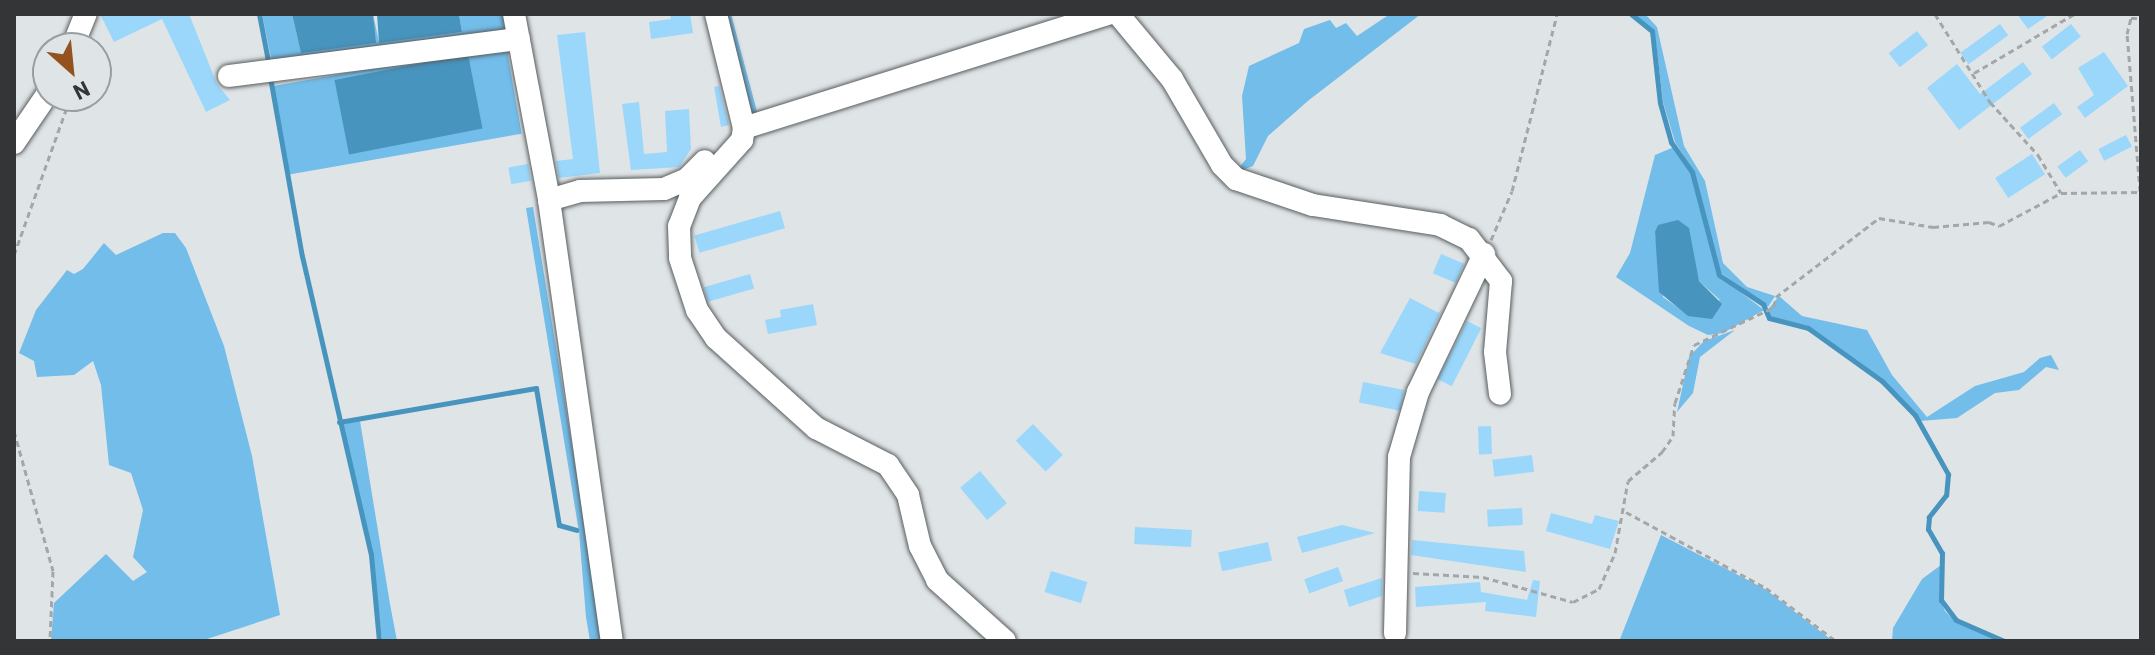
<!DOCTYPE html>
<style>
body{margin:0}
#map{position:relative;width:2155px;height:655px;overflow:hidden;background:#dfe4e7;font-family:Barlow,sans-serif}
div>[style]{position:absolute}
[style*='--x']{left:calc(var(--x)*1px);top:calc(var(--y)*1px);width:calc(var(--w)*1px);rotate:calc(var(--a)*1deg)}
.green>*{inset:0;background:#72bde9;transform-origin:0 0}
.water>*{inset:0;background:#4794bf;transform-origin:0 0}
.stream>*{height:5px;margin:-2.5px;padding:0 2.5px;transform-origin:2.5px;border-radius:2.5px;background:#4794bf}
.building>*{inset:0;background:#9bd7fb;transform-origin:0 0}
.path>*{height:3px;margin-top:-1.5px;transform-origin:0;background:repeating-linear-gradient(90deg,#a3a7aa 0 6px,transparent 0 10px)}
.roads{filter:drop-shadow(0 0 2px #585d5f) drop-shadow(0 0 2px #585d5f)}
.minor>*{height:22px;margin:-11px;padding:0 11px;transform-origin:11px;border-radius:11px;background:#fff}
span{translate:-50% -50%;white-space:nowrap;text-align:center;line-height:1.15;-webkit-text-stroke:6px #dfe4e7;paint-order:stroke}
.frame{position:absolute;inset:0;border:16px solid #333536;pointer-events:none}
.north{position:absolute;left:32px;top:32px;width:80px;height:80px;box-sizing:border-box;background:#dfe4e7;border:2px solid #9a9ea0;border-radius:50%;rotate:153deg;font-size:22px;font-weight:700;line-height:32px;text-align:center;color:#333536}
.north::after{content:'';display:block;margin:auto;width:28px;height:36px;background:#94531e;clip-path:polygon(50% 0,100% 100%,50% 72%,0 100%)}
</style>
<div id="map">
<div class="green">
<i style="clip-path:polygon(262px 14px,292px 14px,301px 52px,375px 43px,373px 14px,379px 42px,462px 32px,459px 14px,503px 14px,506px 35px,272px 63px)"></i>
<i style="clip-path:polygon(719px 14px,731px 14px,759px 119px,750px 122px)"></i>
<i style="clip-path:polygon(1390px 14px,1421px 14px,1309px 100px,1268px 136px,1253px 166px,1235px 173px,1246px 159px,1242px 96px,1249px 66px,1299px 43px,1304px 29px,1330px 20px,1336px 28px,1346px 23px,1357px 36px)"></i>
<i style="clip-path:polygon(1635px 14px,1645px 14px,1657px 27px,1684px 146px,1705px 181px,1723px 263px,1747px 287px,1775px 296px,1768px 307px,1721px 273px,1694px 171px,1675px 142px,1663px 102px,1655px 35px)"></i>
<i style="left:506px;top:45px;width:90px;height:236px;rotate:80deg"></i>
<i style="clip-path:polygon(evenodd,1674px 147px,1691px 172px,1719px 276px,1764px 310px,1723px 333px,1708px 335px,1689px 326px,1616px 277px,1630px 253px,1655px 155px,1674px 147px,1655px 232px,1693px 262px,1699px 281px,1720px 300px,1688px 315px,1663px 297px,1655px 232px)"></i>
<i style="clip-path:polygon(533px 207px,588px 543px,602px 641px,590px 641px,586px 617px,579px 532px,526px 208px)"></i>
<i style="clip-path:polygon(163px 233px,175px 233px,186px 248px,224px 346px,252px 456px,280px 615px,201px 641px,51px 641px,54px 603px,106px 554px,133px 581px,147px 572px,133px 557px,143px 510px,131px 473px,109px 465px,101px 385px,93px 361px,74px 375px,37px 377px,34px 361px,19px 353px,36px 310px,67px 270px,74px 274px,83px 269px,104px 243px,116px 255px)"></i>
<i style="clip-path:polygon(1779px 296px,1802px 316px,1867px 330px,1892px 375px,1927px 417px,1975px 386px,2024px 372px,2040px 358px,2051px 355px,2059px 370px,2046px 367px,2019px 390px,1995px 393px,1957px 418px,1920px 421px,1883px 380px,1808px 327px,1770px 317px,1767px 311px)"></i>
<i style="clip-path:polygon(1735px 330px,1700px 357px,1693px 393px,1677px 412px,1689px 357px,1704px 341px)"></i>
<i style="clip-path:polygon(360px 421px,390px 604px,397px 641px,382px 641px,372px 551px,343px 424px)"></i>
<i style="clip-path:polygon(1661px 535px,1765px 589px,1833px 641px,1606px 641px,1620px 639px)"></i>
<i style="clip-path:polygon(1941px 565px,1940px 600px,1945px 611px,1955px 621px,2002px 641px,1892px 641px,1893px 628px,1922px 579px)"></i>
</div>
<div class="water">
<i style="clip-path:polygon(292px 14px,373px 14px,376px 43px,301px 53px)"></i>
<i style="clip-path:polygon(377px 14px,459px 14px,462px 32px,379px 43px)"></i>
<i style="left:468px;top:54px;width:76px;height:136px;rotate:79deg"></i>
<i style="clip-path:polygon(1678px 220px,1689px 228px,1699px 281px,1722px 304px,1712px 319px,1688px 316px,1659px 292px,1655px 232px,1658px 225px)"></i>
</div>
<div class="stream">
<i style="--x:259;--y:14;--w:53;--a:79.1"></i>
<i style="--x:1631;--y:14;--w:27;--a:39"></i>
<i style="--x:1652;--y:31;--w:72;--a:83.7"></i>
<i style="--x:1660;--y:103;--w:41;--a:74.2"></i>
<i style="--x:1671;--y:142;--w:37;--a:55"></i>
<i style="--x:1692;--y:172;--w:106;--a:75.3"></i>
<i style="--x:1719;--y:275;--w:53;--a:33.4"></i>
<i style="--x:1763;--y:304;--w:15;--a:67"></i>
<i style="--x:1769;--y:318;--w:40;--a:14.4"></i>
<i style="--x:1808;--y:328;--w:91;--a:35.6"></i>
<i style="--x:1882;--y:381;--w:47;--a:45.9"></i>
<i style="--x:1915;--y:415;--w:68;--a:60.8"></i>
<i style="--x:1948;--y:474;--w:21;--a:95"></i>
<i style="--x:1946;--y:495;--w:28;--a:128"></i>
<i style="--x:1929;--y:517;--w:12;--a:95"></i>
<i style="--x:1928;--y:529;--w:28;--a:60"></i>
<i style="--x:1942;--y:553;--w:47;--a:91.2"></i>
<i style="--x:1941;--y:600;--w:25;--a:53"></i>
<i style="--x:1956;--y:620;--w:52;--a:23.6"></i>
<i style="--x:270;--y:77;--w:182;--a:79.9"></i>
<i style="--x:302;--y:256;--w:307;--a:77"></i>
<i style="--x:371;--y:555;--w:86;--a:84.7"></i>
<i style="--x:339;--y:422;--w:200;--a:-9.8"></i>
<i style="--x:536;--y:388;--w:139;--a:80.5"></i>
<i style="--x:559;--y:525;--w:18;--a:16"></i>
</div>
<div class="building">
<i style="clip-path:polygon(100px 14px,189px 14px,217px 84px,230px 100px,206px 112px,162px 19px,114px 42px)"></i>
<i style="clip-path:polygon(670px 14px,690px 14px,693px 33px,651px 39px,649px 22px,671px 19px)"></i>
<i style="clip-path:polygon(2017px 14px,2050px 14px,2028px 29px)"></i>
<i style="left:2000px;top:24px;width:14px;height:49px;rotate:54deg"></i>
<i style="left:2071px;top:24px;width:16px;height:37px;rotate:52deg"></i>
<i style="left:1917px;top:31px;width:18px;height:36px;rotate:52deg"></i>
<i style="clip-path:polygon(585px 32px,600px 173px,559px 178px,556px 161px,573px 159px,557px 35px)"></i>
<i style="clip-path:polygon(2104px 52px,2128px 86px,2085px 118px,2077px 107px,2094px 95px,2078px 68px)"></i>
<i style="clip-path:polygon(2023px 62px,2032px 74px,1959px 130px,1927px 88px,1957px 64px,1980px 94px)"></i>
<i style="clip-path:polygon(719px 86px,729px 125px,721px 127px,714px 87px)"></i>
<i style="clip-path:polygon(639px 102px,644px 154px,667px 152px,665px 111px,689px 109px,691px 149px,679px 167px,631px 170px,622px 104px)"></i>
<i style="left:2054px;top:103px;width:14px;height:42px;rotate:54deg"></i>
<i style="left:2126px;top:135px;width:13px;height:31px;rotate:63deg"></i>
<i style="left:2080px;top:150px;width:14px;height:28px;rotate:54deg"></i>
<i style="left:2032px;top:154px;width:24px;height:44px;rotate:57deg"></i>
<i style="left:528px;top:164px;width:17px;height:20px;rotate:80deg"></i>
<i style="left:780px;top:211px;width:18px;height:89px;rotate:74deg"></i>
<i style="left:1441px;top:254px;width:25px;height:21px;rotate:23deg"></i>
<i style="left:750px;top:274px;width:15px;height:48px;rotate:74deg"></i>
<i style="clip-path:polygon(1410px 298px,1439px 313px,1442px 309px,1416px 364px,1380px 353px)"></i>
<i style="clip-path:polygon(813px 304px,817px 325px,768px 334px,765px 320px,781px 317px,780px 310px)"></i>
<i style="left:1467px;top:321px;width:16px;height:65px;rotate:27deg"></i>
<i style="left:1363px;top:382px;width:42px;height:21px;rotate:11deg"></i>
<i style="left:1033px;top:424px;width:43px;height:24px;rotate:46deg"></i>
<i style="left:1491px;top:426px;width:28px;height:13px;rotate:88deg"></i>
<i style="left:1532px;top:455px;width:17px;height:40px;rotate:83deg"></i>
<i style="left:980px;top:471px;width:42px;height:26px;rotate:50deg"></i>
<i style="left:1419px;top:491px;width:27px;height:20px;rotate:4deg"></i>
<i style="left:1522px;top:508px;width:17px;height:35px;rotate:87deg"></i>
<i style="clip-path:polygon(1551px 513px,1592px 524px,1595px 515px,1619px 521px,1610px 549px,1546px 531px)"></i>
<i style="clip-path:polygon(1342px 525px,1375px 533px,1302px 553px,1297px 537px)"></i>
<i style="left:1135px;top:527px;width:57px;height:17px;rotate:3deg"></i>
<i style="clip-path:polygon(1412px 540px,1524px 551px,1526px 572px,1411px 555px)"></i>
<i style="left:1268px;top:542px;width:19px;height:51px;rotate:78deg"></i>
<i style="left:1338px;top:567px;width:15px;height:36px;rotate:70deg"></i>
<i style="left:1051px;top:571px;width:38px;height:22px;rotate:17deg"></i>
<i style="clip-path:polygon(1382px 578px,1382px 596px,1349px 607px,1344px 590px)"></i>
<i style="clip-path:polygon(1533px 580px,1540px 581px,1536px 617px,1485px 611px,1486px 602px,1416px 607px,1415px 587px,1480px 582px,1481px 592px,1527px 600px)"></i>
</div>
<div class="path">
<i style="--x:1935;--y:14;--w:104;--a:58"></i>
<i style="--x:1990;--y:102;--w:72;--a:47.8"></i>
<i style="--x:2038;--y:155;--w:44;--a:58.8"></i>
<i style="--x:2061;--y:193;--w:80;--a:-0.7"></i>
<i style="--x:1974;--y:73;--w:116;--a:-30.5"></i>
<i style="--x:2140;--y:191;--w:158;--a:-94.7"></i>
<i style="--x:2127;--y:34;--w:16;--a:-76"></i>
<i style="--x:2131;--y:18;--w:10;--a:0"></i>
<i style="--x:1491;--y:240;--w:53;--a:-66.8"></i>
<i style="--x:1512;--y:191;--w:183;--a:-75.7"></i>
<i style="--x:14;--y:255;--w:169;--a:-70.3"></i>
<i style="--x:14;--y:431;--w:145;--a:74.4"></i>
<i style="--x:53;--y:571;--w:70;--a:92.5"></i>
<i style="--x:1626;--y:512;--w:159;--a:28.5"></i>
<i style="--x:1766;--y:588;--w:88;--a:37.1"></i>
<i style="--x:1413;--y:573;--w:70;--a:3.3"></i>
<i style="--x:1483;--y:577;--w:93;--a:15.5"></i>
<i style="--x:1573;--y:602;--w:29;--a:-27"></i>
<i style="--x:1599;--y:589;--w:39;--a:-66"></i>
<i style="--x:1615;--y:553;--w:73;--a:-79.8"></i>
<i style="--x:1628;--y:481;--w:45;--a:-40.5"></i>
<i style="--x:1662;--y:452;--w:19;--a:-55"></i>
<i style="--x:1673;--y:436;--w:33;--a:-87"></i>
<i style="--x:1675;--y:403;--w:61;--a:-71.9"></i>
<i style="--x:1694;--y:345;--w:89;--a:-25.4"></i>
<i style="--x:1774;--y:307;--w:10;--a:-79"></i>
<i style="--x:1776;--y:297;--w:130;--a:-37.5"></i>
<i style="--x:1879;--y:218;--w:55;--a:9.5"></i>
<i style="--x:1933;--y:227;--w:56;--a:-5.1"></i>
<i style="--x:1989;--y:222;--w:11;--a:22"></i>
<i style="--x:1999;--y:226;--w:70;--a:-28"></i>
</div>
<div class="roads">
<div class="minor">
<i style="--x:514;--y:14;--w:189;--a:79.3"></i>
<i style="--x:549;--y:200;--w:445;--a:81.9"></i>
<i style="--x:716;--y:14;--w:117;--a:76.2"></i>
<i style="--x:744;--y:128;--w:12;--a:99"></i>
<i style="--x:742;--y:140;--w:78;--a:131.9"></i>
<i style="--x:690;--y:198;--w:30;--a:111"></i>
<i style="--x:679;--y:226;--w:32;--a:88"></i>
<i style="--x:680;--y:258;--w:55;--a:71.9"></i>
<i style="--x:697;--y:310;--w:34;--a:56"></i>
<i style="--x:716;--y:338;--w:135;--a:42"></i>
<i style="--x:816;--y:428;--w:81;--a:27.2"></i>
<i style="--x:888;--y:465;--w:36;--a:56"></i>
<i style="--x:908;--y:495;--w:52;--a:76.8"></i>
<i style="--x:920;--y:546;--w:38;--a:63"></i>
<i style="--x:937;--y:580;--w:91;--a:41.9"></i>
<i style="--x:1118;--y:14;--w:85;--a:50.3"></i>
<i style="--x:1172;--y:79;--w:99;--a:59.8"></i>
<i style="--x:1222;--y:165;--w:20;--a:45"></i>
<i style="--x:1236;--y:179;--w:81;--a:18.7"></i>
<i style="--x:1313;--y:205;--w:129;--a:8.9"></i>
<i style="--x:1440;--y:225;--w:32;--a:26"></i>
<i style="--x:1469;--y:239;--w:53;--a:52.7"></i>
<i style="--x:1501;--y:281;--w:71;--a:94.8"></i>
<i style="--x:1495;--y:352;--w:42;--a:83.2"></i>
<i style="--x:72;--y:48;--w:37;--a:-68"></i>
<i style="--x:229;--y:76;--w:292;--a:-7.3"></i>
<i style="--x:744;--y:128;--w:381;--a:-17.4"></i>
<i style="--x:14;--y:143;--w:60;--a:-55.8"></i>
<i style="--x:549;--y:200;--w:32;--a:-16"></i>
<i style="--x:580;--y:191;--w:84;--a:-1.4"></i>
<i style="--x:664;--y:189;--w:25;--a:-23"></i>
<i style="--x:687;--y:179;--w:25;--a:-45"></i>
<i style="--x:1395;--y:633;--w:176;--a:-88.7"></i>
<i style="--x:1399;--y:457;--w:68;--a:-73.7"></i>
<i style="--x:1418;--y:392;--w:153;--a:-64.4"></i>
</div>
</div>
<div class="frame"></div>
<div class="north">N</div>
</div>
